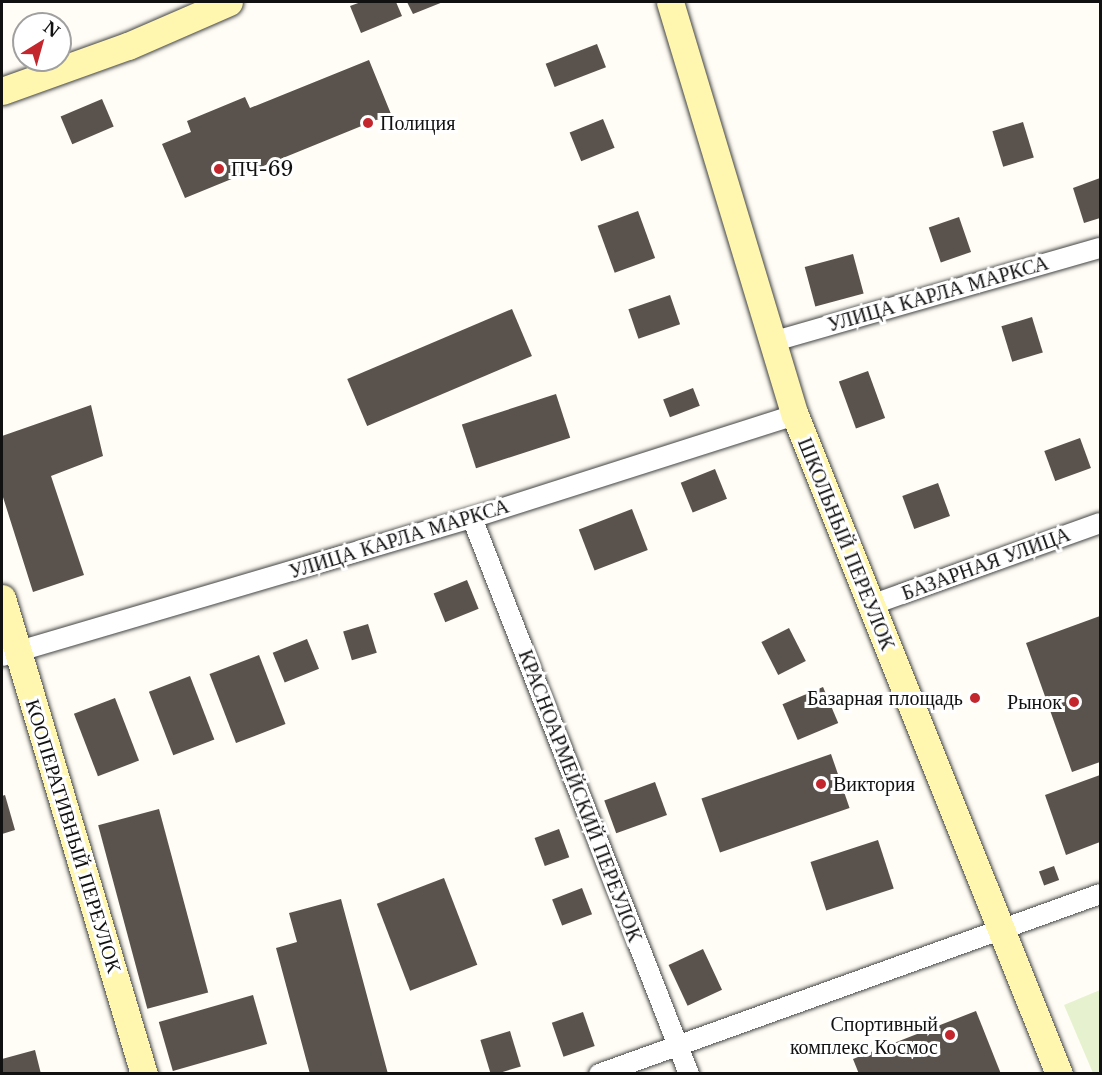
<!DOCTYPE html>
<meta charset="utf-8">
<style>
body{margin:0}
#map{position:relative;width:1102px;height:1075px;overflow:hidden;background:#fffdf5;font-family:"Libre Baskerville",serif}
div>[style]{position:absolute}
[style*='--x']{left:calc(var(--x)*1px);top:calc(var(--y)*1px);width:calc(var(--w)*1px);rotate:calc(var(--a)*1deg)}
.pitch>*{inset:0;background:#e6f2cf}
.building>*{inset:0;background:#5a524d;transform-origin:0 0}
.roads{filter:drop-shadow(0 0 2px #444) drop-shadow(0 0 2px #444)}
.street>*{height:20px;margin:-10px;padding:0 10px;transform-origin:10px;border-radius:10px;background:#fff}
.secondary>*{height:27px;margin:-13.5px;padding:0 13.5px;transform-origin:13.5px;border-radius:13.5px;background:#fff6b0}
.dots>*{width:16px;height:16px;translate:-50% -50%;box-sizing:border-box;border:3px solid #fff;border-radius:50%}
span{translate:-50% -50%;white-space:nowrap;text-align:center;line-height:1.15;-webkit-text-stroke:6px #fff;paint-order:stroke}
.poi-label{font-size:20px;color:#111}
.left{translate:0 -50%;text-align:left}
.right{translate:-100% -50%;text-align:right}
.street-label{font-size:20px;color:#111}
.frame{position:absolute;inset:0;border:3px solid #111;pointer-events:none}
.north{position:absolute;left:12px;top:12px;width:60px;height:60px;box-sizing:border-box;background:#fff;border:2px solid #a0a0a0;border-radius:50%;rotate:37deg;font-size:16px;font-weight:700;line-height:24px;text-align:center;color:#111}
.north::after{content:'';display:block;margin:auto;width:21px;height:27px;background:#c4262e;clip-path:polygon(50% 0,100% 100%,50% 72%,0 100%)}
</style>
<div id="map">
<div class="pitch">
<i style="clip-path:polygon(1100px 990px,1100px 1073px,1093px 1073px,1064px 1005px)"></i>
</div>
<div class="building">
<i style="clip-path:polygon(361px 2px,396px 2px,402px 16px,361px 33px,350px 6px)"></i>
<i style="clip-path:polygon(407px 2px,443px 2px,413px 14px)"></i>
<i style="left:597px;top:44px;width:25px;height:55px;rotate:69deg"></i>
<i style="clip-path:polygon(369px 60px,391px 114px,185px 198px,162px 144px,191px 132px,187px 121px,245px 97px,250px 108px)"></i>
<i style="left:102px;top:99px;width:30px;height:45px;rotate:67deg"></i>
<i style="left:603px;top:119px;width:31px;height:36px;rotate:68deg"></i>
<i style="left:1023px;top:122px;width:37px;height:32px;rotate:73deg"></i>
<i style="clip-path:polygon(1100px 178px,1100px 218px,1084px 223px,1073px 188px)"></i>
<i style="left:638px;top:211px;width:50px;height:43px;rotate:70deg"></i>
<i style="left:959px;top:217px;width:37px;height:32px;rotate:71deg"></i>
<i style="left:853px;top:254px;width:41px;height:50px;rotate:75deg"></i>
<i style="left:670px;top:295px;width:31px;height:44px;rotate:71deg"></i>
<i style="left:512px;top:309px;width:51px;height:179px;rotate:67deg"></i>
<i style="left:1032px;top:317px;width:37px;height:32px;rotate:73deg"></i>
<i style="left:868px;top:371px;width:50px;height:31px;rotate:70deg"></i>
<i style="left:693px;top:388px;width:19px;height:32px;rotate:69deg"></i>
<i style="left:556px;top:394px;width:46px;height:99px;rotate:72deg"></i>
<i style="clip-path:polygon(91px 405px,103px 456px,51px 476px,84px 575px,33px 592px,2px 494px,2px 436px)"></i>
<i style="left:1080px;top:438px;width:32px;height:38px;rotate:70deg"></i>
<i style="left:715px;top:469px;width:32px;height:37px;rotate:68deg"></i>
<i style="left:938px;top:483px;width:35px;height:38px;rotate:70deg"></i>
<i style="left:632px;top:509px;width:44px;height:57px;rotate:69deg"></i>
<i style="left:467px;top:580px;width:31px;height:36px;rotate:68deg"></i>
<i style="clip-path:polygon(1100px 616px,1100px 762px,1072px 772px,1026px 643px)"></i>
<i style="left:368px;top:624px;width:30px;height:26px;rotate:73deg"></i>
<i style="left:789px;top:628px;width:37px;height:31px;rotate:63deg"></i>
<i style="left:307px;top:639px;width:32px;height:37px;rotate:68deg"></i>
<i style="left:259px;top:655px;width:74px;height:53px;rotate:69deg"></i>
<i style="left:190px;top:676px;width:68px;height:44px;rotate:69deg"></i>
<i style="left:823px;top:687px;width:39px;height:44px;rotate:67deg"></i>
<i style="left:115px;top:698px;width:67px;height:44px;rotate:69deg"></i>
<i style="left:831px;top:754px;width:57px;height:137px;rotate:71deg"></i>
<i style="clip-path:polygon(1100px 775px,1100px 842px,1066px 855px,1045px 795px)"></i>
<i style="left:655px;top:782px;width:35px;height:54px;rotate:70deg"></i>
<i style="clip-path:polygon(5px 795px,15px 830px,2px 834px,2px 796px)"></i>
<i style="left:159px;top:809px;width:190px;height:63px;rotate:75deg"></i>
<i style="left:559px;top:829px;width:30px;height:26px;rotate:70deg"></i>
<i style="left:878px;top:840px;width:51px;height:71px;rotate:72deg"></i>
<i style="left:1054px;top:866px;width:15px;height:16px;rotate:70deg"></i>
<i style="left:444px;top:878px;width:93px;height:72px;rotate:69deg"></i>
<i style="left:582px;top:888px;width:28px;height:32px;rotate:69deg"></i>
<i style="clip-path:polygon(341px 899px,388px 1074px,310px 1074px,276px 948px,297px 942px,289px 913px)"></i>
<i style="left:703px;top:949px;width:45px;height:38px;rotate:65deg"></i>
<i style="left:253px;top:995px;width:51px;height:98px;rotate:74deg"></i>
<i style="clip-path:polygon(976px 1011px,1001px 1074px,859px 1074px,853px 1059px)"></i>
<i style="left:583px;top:1012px;width:36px;height:33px;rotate:71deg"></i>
<i style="left:510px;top:1031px;width:37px;height:31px;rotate:73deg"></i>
<i style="clip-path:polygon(35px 1050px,41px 1074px,2px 1074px,2px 1059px)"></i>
</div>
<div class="roads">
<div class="street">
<i style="--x:775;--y:341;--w:338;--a:-16"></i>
<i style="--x:472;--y:518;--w:597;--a:68.68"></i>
<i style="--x:871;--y:605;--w:243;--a:-19.7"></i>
<i style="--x:2;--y:656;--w:490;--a:-16.4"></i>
<i style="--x:472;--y:518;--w:339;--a:-17.7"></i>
<i style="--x:599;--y:1074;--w:532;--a:-19.76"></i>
</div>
<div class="secondary">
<i style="--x:670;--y:2;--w:432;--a:73.2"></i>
<i style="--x:795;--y:415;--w:710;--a:68.17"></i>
<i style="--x:2;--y:91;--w:134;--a:-19.7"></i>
<i style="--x:128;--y:46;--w:110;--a:-23.5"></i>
<i style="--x:2;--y:598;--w:497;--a:73.4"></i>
</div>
</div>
<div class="dots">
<i style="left:368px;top:123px;background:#c4262e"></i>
<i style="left:219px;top:169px;background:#c4262e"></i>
<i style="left:975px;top:698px;background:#c4262e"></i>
<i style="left:1074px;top:702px;background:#c4262e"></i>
<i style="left:821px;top:784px;background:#c4262e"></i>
<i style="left:950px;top:1035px;background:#c4262e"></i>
</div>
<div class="poi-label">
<span class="left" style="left:380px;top:123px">Полиция</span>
<span class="left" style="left:231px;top:169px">ПЧ-69</span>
<span class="right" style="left:963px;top:698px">Базарная площадь</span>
<span class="right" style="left:1062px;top:702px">Рынок</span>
<span class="left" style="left:833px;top:784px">Виктория</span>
<span class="right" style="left:938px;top:1036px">Спортивный<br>комплекс Космос</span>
</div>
<div class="street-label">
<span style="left:938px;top:294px;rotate:-16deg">УЛИЦА КАРЛА МАРКСА</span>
<span style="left:399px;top:539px;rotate:-17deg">УЛИЦА КАРЛА МАРКСА</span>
<span style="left:846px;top:544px;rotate:68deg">ШКОЛЬНЫЙ ПЕРЕУЛОК</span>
<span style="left:986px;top:564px;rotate:-20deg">БАЗАРНАЯ УЛИЦА</span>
<span style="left:580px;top:796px;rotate:69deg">КРАСНОАРМЕЙСКИЙ ПЕРЕУЛОК</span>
<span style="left:73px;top:836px;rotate:73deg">КООПЕРАТИВНЫЙ ПЕРЕУЛОК</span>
</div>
<div class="frame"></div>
<div class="north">N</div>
</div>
